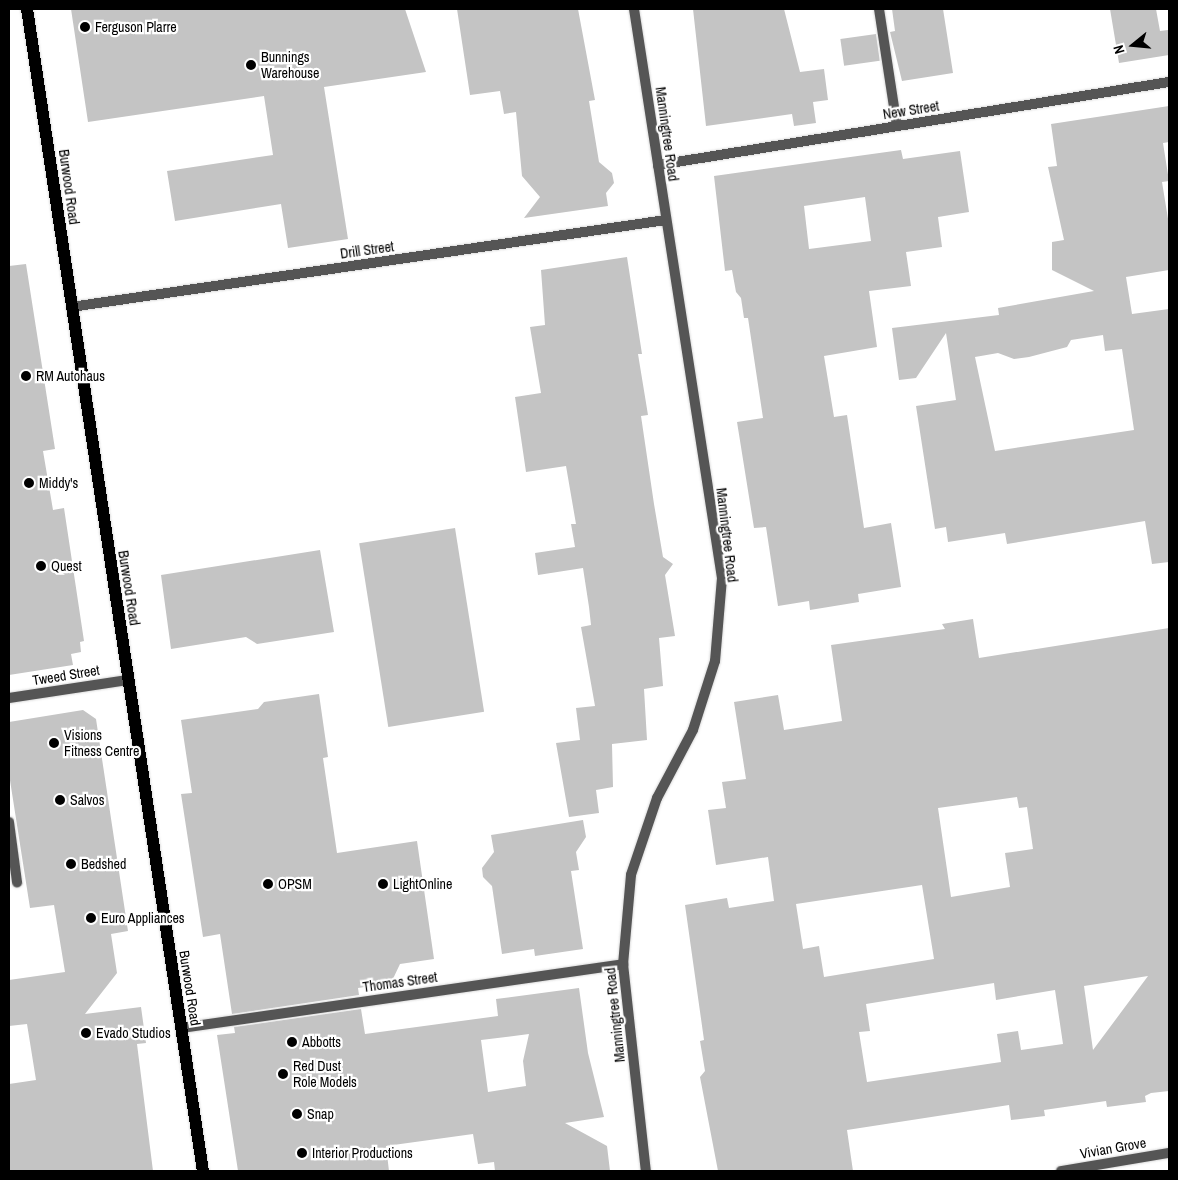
<!DOCTYPE html>
<style>
body{margin:0}
#map{position:relative;width:1178px;height:1180px;overflow:hidden;background:#fff;font-family:"Archivo Narrow",sans-serif}
div>[style]{position:absolute}
[style*='--x']{left:calc(var(--x)*1px);top:calc(var(--y)*1px);width:calc(var(--w)*1px);rotate:calc(var(--a)*1deg)}
.building>*{inset:0;background:#c4c4c4;transform-origin:0 0}
.roads{filter:drop-shadow(0 0 1px #dbdbdb) drop-shadow(0 0 1px #dbdbdb)}
.lane>*{height:10px;margin:-5px;padding:0 5px;transform-origin:5px;border-radius:5px;background:#555}
.street>*{height:10px;margin:-5px;padding:0 5px;transform-origin:5px;border-radius:5px;background:#555}
.primary>*{height:12px;margin:-6px;padding:0 6px;transform-origin:6px;border-radius:6px;background:#000}
.dots>*{width:14px;height:14px;translate:-50% -50%;box-sizing:border-box;border:2px solid #fff;border-radius:50%}
span{translate:-50% -50%;white-space:nowrap;text-align:center;line-height:1.15;-webkit-text-stroke:4.5px #fff;paint-order:stroke}
.poi-label{font-size:14px;color:#000}
.left{translate:0 -50%;text-align:left}
.street-label{font-size:14px;color:#000}
.frame{position:absolute;inset:0;border:10px solid #000;pointer-events:none}
.north{position:absolute;left:1108px;top:20px;width:50px;height:50px;-webkit-text-stroke:4px #fff;paint-order:stroke;rotate:253deg;font-size:14px;font-weight:700;line-height:20px;text-align:center;color:#000}
.north::after{content:'';display:block;margin:auto;width:18px;height:22px;background:#000;clip-path:polygon(50% 0,100% 100%,50% 72%,0 100%)}
</style>
<div id="map">
<div class="building">
<i style="clip-path:polygon(71px 9px,405px 9px,426px 72px,324px 87px,348px 239px,288px 248px,281px 204px,175px 221px,167px 171px,273px 155px,264px 96px,88px 122px)"></i>
<i style="clip-path:polygon(457px 9px,578px 9px,595px 100px,589px 101px,599px 162px,612px 173px,614px 183px,606px 193px,608px 206px,524px 218px,540px 197px,522px 176px,516px 112px,504px 114px,500px 91px,470px 95px)"></i>
<i style="clip-path:polygon(693px 9px,784px 9px,800px 72px,824px 69px,828px 100px,813px 102px,816px 123px,794px 126px,792px 114px,706px 126px)"></i>
<i style="clip-path:polygon(892px 9px,943px 9px,953px 73px,902px 81px,890px 32px,895px 31px)"></i>
<i style="clip-path:polygon(1110px 9px,1156px 9px,1160px 31px,1168px 30px,1169px 55px,1119px 63px)"></i>
<i style="left:876px;top:34px;width:27px;height:36px;rotate:82deg"></i>
<i style="clip-path:polygon(evenodd,1169px 106px,1169px 142px,1163px 143px,1169px 181px,1162px 182px,1169px 225px,1169px 270px,1126px 277px,1132px 314px,1169px 309px,1169px 562px,1152px 564px,1145px 521px,1007px 544px,1005px 533px,948px 542px,946px 527px,935px 529px,916px 406px,956px 400px,946px 333px,916px 378px,899px 380px,892px 328px,999px 315px,998px 308px,1094px 291px,1052px 270px,1052px 242px,1064px 240px,1048px 167px,1057px 166px,1051px 124px,1169px 106px,1103px 335px,1105px 351px,1122px 349px,1134px 430px,995px 451px,975px 357px,998px 353px,1014px 359px,1029px 357px,1067px 347px,1071px 340px,1103px 335px)"></i>
<i style="clip-path:polygon(evenodd,901px 150px,903px 159px,960px 151px,969px 212px,938px 217px,942px 247px,906px 252px,911px 286px,869px 291px,877px 347px,824px 356px,834px 417px,847px 415px,864px 528px,891px 523px,901px 587px,858px 594px,859px 602px,810px 610px,809px 601px,778px 606px,766px 527px,754px 528px,737px 422px,763px 418px,748px 318px,744px 318px,741px 298px,736px 292px,732px 270px,725px 271px,714px 176px,901px 150px,865px 197px,871px 241px,809px 249px,804px 206px,865px 197px)"></i>
<i style="clip-path:polygon(627px 257px,642px 354px,638px 354px,648px 415px,641px 416px,654px 504px,663px 557px,673px 564px,665px 575px,675px 636px,659px 638px,663px 686px,644px 689px,647px 740px,612px 744px,613px 787px,596px 790px,599px 813px,569px 817px,556px 743px,580px 740px,576px 708px,595px 706px,581px 627px,591px 625px,589px 607px,583px 568px,538px 575px,535px 553px,575px 547px,571px 524px,576px 524px,566px 466px,526px 472px,515px 397px,541px 393px,530px 327px,545px 325px,541px 270px)"></i>
<i style="clip-path:polygon(26px 264px,55px 449px,43px 451px,53px 510px,64px 508px,84px 641px,80px 642px,81px 652px,71px 654px,73px 665px,9px 675px,9px 266px)"></i>
<i style="left:455px;top:528px;width:186px;height:97px;rotate:81deg"></i>
<i style="clip-path:polygon(320px 550px,334px 632px,257px 644px,246px 637px,171px 649px,161px 575px)"></i>
<i style="clip-path:polygon(evenodd,973px 619px,979px 658px,1169px 628px,1169px 1091px,1151px 1093px,1145px 1096px,1146px 1102px,1107px 1107px,1106px 1101px,1044px 1110px,1045px 1116px,1011px 1120px,1009px 1105px,847px 1130px,853px 1171px,718px 1171px,700px 1077px,705px 1071px,700px 1041px,704px 1040px,685px 905px,727px 898px,729px 908px,774px 901px,768px 857px,716px 865px,708px 810px,726px 808px,722px 782px,746px 779px,734px 702px,778px 695px,784px 730px,842px 721px,831px 645px,945px 629px,942px 624px,973px 619px,1017px 797px,1019px 808px,1027px 807px,1033px 849px,1005px 853px,1010px 887px,951px 897px,938px 808px,1017px 797px,973px 619px,922px 885px,934px 959px,824px 977px,819px 946px,803px 949px,796px 904px,922px 885px,973px 619px,1148px 976px,1093px 1050px,1084px 986px,1148px 976px,973px 619px,994px 983px,996px 1000px,1055px 990px,1063px 1044px,1021px 1050px,1018px 1031px,997px 1034px,1001px 1062px,867px 1082px,859px 1032px,870px 1031px,866px 1004px,994px 983px)"></i>
<i style="clip-path:polygon(319px 694px,328px 757px,323px 758px,337px 853px,417px 841px,434px 959px,400px 964px,391px 983px,358px 988px,359px 995px,232px 1014px,220px 934px,203px 937px,181px 794px,192px 793px,181px 720px,258px 709px,264px 702px)"></i>
<i style="clip-path:polygon(83px 710px,96px 719px,128px 931px,111px 934px,117px 973px,85px 1014px,141px 1007px,146px 1043px,137px 1044px,153px 1171px,9px 1171px,9px 1084px,36px 1080px,27px 1024px,9px 1026px,9px 980px,65px 972px,54px 905px,30px 908px,9px 774px,9px 722px)"></i>
<i style="clip-path:polygon(583px 820px,586px 837px,576px 852px,579px 870px,571px 871px,583px 949px,535px 956px,534px 949px,502px 954px,492px 886px,483px 877px,482px 868px,494px 852px,491px 835px)"></i>
<i style="clip-path:polygon(evenodd,579px 988px,588px 1053px,604px 1117px,565px 1123px,607px 1146px,610px 1171px,495px 1171px,494px 1162px,478px 1164px,473px 1134px,386px 1146px,389px 1171px,238px 1171px,217px 1035px,235px 1033px,234px 1027px,361px 1009px,365px 1034px,498px 1016px,496px 999px,579px 988px,529px 1034px,523px 1061px,526px 1086px,488px 1092px,481px 1040px,529px 1034px)"></i>
</div>
<div class="roads">
<div class="lane">
<i style="--x:879;--y:9;--w:118;--a:81.3"></i>
<i style="--x:9;--y:822;--w:61;--a:82.4"></i>
</div>
<div class="street">
<i style="--x:634;--y:9;--w:576;--a:81.21"></i>
<i style="--x:722;--y:578;--w:83;--a:94.8"></i>
<i style="--x:715;--y:661;--w:72;--a:107.7"></i>
<i style="--x:693;--y:730;--w:77;--a:117.9"></i>
<i style="--x:657;--y:798;--w:81;--a:108.7"></i>
<i style="--x:631;--y:875;--w:89;--a:95.1"></i>
<i style="--x:623;--y:964;--w:208;--a:83.7"></i>
<i style="--x:658;--y:165;--w:518;--a:-9.23"></i>
<i style="--x:71;--y:307;--w:601;--a:-8.32"></i>
<i style="--x:9;--y:698;--w:120;--a:-8.6"></i>
<i style="--x:181;--y:1028;--w:447;--a:-8.2"></i>
<i style="--x:1061;--y:1171;--w:109;--a:-9.5"></i>
</div>
<div class="primary">
<i style="--x:27;--y:9;--w:1175;--a:81.39"></i>
</div>
</div>
<div class="dots">
<i style="left:85px;top:27px;background:#000"></i>
<i style="left:251px;top:65px;background:#000"></i>
<i style="left:26px;top:376px;background:#000"></i>
<i style="left:29px;top:483px;background:#000"></i>
<i style="left:41px;top:566px;background:#000"></i>
<i style="left:54px;top:743px;background:#000"></i>
<i style="left:60px;top:800px;background:#000"></i>
<i style="left:71px;top:864px;background:#000"></i>
<i style="left:268px;top:884px;background:#000"></i>
<i style="left:383px;top:884px;background:#000"></i>
<i style="left:91px;top:918px;background:#000"></i>
<i style="left:86px;top:1033px;background:#000"></i>
<i style="left:292px;top:1042px;background:#000"></i>
<i style="left:283px;top:1074px;background:#000"></i>
<i style="left:297px;top:1114px;background:#000"></i>
<i style="left:302px;top:1153px;background:#000"></i>
</div>
<div class="poi-label">
<span class="left" style="left:95px;top:27px">Ferguson Plarre</span>
<span class="left" style="left:261px;top:65px">Bunnings<br>Warehouse</span>
<span class="left" style="left:36px;top:376px">RM Autohaus</span>
<span class="left" style="left:39px;top:483px">Middy's</span>
<span class="left" style="left:51px;top:566px">Quest</span>
<span class="left" style="left:64px;top:743px">Visions<br>Fitness Centre</span>
<span class="left" style="left:70px;top:800px">Salvos</span>
<span class="left" style="left:81px;top:864px">Bedshed</span>
<span class="left" style="left:278px;top:884px">OPSM</span>
<span class="left" style="left:393px;top:884px">LightOnline</span>
<span class="left" style="left:101px;top:918px">Euro Appliances</span>
<span class="left" style="left:96px;top:1033px">Evado Studios</span>
<span class="left" style="left:302px;top:1042px">Abbotts</span>
<span class="left" style="left:293px;top:1074px">Red Dust<br>Role Models</span>
<span class="left" style="left:307px;top:1114px">Snap</span>
<span class="left" style="left:312px;top:1153px">Interior Productions</span>
</div>
<div class="street-label">
<span style="left:911px;top:110px;rotate:-9deg">New Street</span>
<span style="left:667px;top:134px;rotate:82deg">Manningtree Road</span>
<span style="left:69px;top:187px;rotate:82deg">Burwood Road</span>
<span style="left:367px;top:250px;rotate:-8deg">Drill Street</span>
<span style="left:727px;top:535px;rotate:83deg">Manningtree Road</span>
<span style="left:129px;top:588px;rotate:81deg">Burwood Road</span>
<span style="left:66px;top:675px;rotate:-9deg">Tweed Street</span>
<span style="left:400px;top:982px;rotate:-8deg">Thomas Street</span>
<span style="left:190px;top:988px;rotate:81deg">Burwood Road</span>
<span style="left:615px;top:1015px;rotate:-96deg">Manningtree Road</span>
<span style="left:1113px;top:1148px;rotate:-10deg">Vivian Grove</span>
</div>
<div class="frame"></div>
<div class="north">N</div>
</div>
